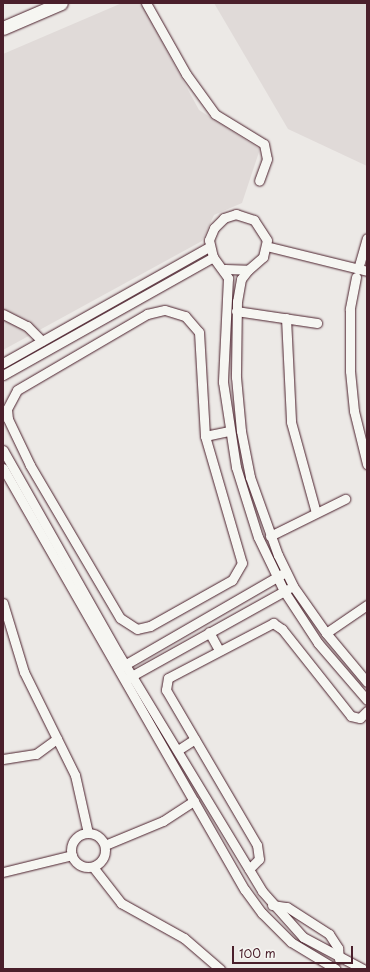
<!DOCTYPE html>
<style>
body{margin:0}
#map{position:relative;width:370px;height:972px;overflow:hidden;background:#ece9e6;font-family:"Playpen Sans",sans-serif}
div>[style]{position:absolute}
[style*='--x']{left:calc(var(--x)*1px);top:calc(var(--y)*1px);width:calc(var(--w)*1px);rotate:calc(var(--a)*1deg)}
.built>*{inset:0;background:#e0dad8}
.roads{filter:drop-shadow(0 0 1px #4a1f2b) drop-shadow(0 0 1px #4a1f2b)}
.street>*{height:9px;margin:-4.5px;padding:0 4.5px;transform-origin:4.5px;border-radius:4.5px;background:#f6f6f2}
.street>.ring{margin:-4.5px;padding:0;box-sizing:content-box;background:none;border:9px solid #f6f6f2;border-radius:50%}
.secondary>*{height:13px;margin:-6.5px;padding:0 6.5px;transform-origin:6.5px;border-radius:6.5px;background:#f6f6f2}
span{translate:-50% -50%;white-space:nowrap;text-align:center;line-height:1.15;-webkit-text-stroke:3.5px #f6f6f2;paint-order:stroke}
.frame{position:absolute;inset:0;border:4px solid #4a1f2b;pointer-events:none}
.scale{position:absolute;left:232px;top:946px;width:121px;height:18px;box-sizing:border-box;border:2px solid #4a1f2b;border-top:0;padding-left:5px;font-size:12px;line-height:14px;white-space:nowrap;color:#4a1f2b;-webkit-text-stroke:3px #f6f6f2;paint-order:stroke}
</style>
<div id="map">
<div class="built">
<i style="clip-path:polygon(122px 3px,141px 3px,199px 110px,260px 149px,242px 203px,214px 215px,202px 241px,3px 350px,3px 54px)"></i>
<i style="clip-path:polygon(214px 3px,367px 3px,367px 166px,288px 129px)"></i>
</div>
<div class="roads">
<div class="street">
<i style="--x:146;--y:3;--w:81;--a:60.6"></i>
<i style="--x:186;--y:74;--w:49;--a:54.1"></i>
<i style="--x:215;--y:114;--w:57;--a:31.5"></i>
<i style="--x:264;--y:144;--w:15;--a:79"></i>
<i style="--x:267;--y:159;--w:23;--a:110"></i>
<i style="--x:266;--y:246;--w:104;--a:13.9"></i>
<i style="--x:225;--y:269;--w:23;--a:2"></i>
<i style="--x:248;--y:270;--w:20;--a:-41"></i>
<i style="--x:263;--y:257;--w:17;--a:-77"></i>
<i style="--x:267;--y:240;--w:24;--a:-123"></i>
<i style="--x:254;--y:220;--w:19;--a:-162"></i>
<i style="--x:236;--y:214;--w:13;--a:162"></i>
<i style="--x:224;--y:218;--w:14;--a:135"></i>
<i style="--x:214;--y:228;--w:13;--a:113"></i>
<i style="--x:209;--y:240;--w:17;--a:77"></i>
<i style="--x:213;--y:257;--w:26;--a:54"></i>
<i style="--x:228;--y:278;--w:104;--a:92.8"></i>
<i style="--x:223;--y:382;--w:86;--a:81.3"></i>
<i style="--x:236;--y:467;--w:73;--a:72.6"></i>
<i style="--x:258;--y:537;--w:60;--a:64.3"></i>
<i style="--x:284;--y:591;--w:62;--a:56.8"></i>
<i style="--x:318;--y:643;--w:75;--a:49.3"></i>
<i style="--x:358;--y:269;--w:32;--a:-74"></i>
<i style="--x:248;--y:270;--w:11;--a:128"></i>
<i style="--x:241;--y:279;--w:22;--a:100"></i>
<i style="--x:237;--y:301;--w:76;--a:90.8"></i>
<i style="--x:236;--y:377;--w:54;--a:84.7"></i>
<i style="--x:241;--y:431;--w:47;--a:78.9"></i>
<i style="--x:250;--y:477;--w:83;--a:70.3"></i>
<i style="--x:278;--y:555;--w:34;--a:64"></i>
<i style="--x:293;--y:586;--w:57;--a:54.9"></i>
<i style="--x:326;--y:633;--w:64;--a:50.1"></i>
<i style="--x:356;--y:277;--w:33;--a:101"></i>
<i style="--x:350;--y:309;--w:62;--a:90"></i>
<i style="--x:350;--y:371;--w:40;--a:84.3"></i>
<i style="--x:354;--y:411;--w:55;--a:76.2"></i>
<i style="--x:165;--y:310;--w:21;--a:17"></i>
<i style="--x:185;--y:316;--w:21;--a:49"></i>
<i style="--x:199;--y:332;--w:104;--a:86.7"></i>
<i style="--x:205;--y:436;--w:132;--a:73.8"></i>
<i style="--x:242;--y:563;--w:20;--a:120"></i>
<i style="--x:232;--y:580;--w:94;--a:150.7"></i>
<i style="--x:150;--y:626;--w:13;--a:167"></i>
<i style="--x:137;--y:629;--w:20;--a:-147"></i>
<i style="--x:120;--y:618;--w:178;--a:-120.5"></i>
<i style="--x:30;--y:465;--w:51;--a:-115.6"></i>
<i style="--x:8;--y:419;--w:10;--a:-96"></i>
<i style="--x:7;--y:409;--w:21;--a:-62"></i>
<i style="--x:17;--y:390;--w:151;--a:-30.3"></i>
<i style="--x:147;--y:314;--w:18;--a:-13"></i>
<i style="--x:236;--y:311;--w:82;--a:8.4"></i>
<i style="--x:3;--y:314;--w:27;--a:27"></i>
<i style="--x:27;--y:326;--w:21;--a:45"></i>
<i style="--x:286;--y:318;--w:104;--a:87.2"></i>
<i style="--x:291;--y:422;--w:94;--a:74.6"></i>
<i style="--x:3;--y:363;--w:236;--a:-29.4"></i>
<i style="--x:3;--y:375;--w:241;--a:-29.3"></i>
<i style="--x:205;--y:436;--w:25;--a:-12"></i>
<i style="--x:3;--y:450;--w:233;--a:60.5"></i>
<i style="--x:118;--y:653;--w:278;--a:58.8"></i>
<i style="--x:262;--y:891;--w:62;--a:48.3"></i>
<i style="--x:303;--y:937;--w:68;--a:28.1"></i>
<i style="--x:3;--y:468;--w:486;--a:60.2"></i>
<i style="--x:245;--y:890;--w:29;--a:54"></i>
<i style="--x:262;--y:913;--w:41;--a:45"></i>
<i style="--x:291;--y:942;--w:52;--a:31"></i>
<i style="--x:270;--y:536;--w:84;--a:-26.3"></i>
<i style="--x:3;--y:603;--w:72;--a:73.1"></i>
<i style="--x:24;--y:672;--w:115;--a:63.7"></i>
<i style="--x:75;--y:775;--w:59;--a:77.4"></i>
<i style="--x:209;--y:632;--w:21;--a:61"></i>
<i style="--x:326;--y:633;--w:50;--a:-34.3"></i>
<i style="--x:121;--y:667;--w:186;--a:-30"></i>
<i style="--x:128;--y:678;--w:183;--a:-29.1"></i>
<i style="--x:178;--y:750;--w:20;--a:-33"></i>
<i style="--x:3;--y:759;--w:33;--a:-9"></i>
<i style="--x:36;--y:754;--w:26;--a:-36"></i>
<i class="ring" style="left:71px;top:833px;width:25px;height:25px"></i>
<i style="--x:105;--y:845;--w:63;--a:-22.5"></i>
<i style="--x:163;--y:821;--w:37;--a:-33"></i>
<i style="--x:93;--y:867;--w:46;--a:52.1"></i>
<i style="--x:121;--y:903;--w:72;--a:29.1"></i>
<i style="--x:184;--y:938;--w:48;--a:40.7"></i>
<i style="--x:249;--y:869;--w:14;--a:-45"></i>
<i style="--x:259;--y:859;--w:14;--a:-98"></i>
<i style="--x:257;--y:845;--w:180;--a:-120.4"></i>
<i style="--x:166;--y:690;--w:12;--a:-81"></i>
<i style="--x:168;--y:678;--w:119;--a:-27.6"></i>
<i style="--x:273;--y:623;--w:11;--a:34"></i>
<i style="--x:282;--y:629;--w:111;--a:51.6"></i>
<i style="--x:351;--y:716;--w:9;--a:13"></i>
<i style="--x:360;--y:718;--w:10;--a:-45"></i>
<i style="--x:3;--y:872;--w:71;--a:-13.8"></i>
<i style="--x:272;--y:905;--w:15;--a:8"></i>
<i style="--x:287;--y:907;--w:50;--a:32.7"></i>
<i style="--x:329;--y:934;--w:17;--a:57"></i>
<i style="--x:338;--y:948;--w:11;--a:85"></i>
</div>
<div class="secondary">
<i style="--x:3;--y:28;--w:63;--a:-23.3"></i>
</div>
</div>
<div class="frame"></div>
<div class="scale">100 m</div>
</div>
